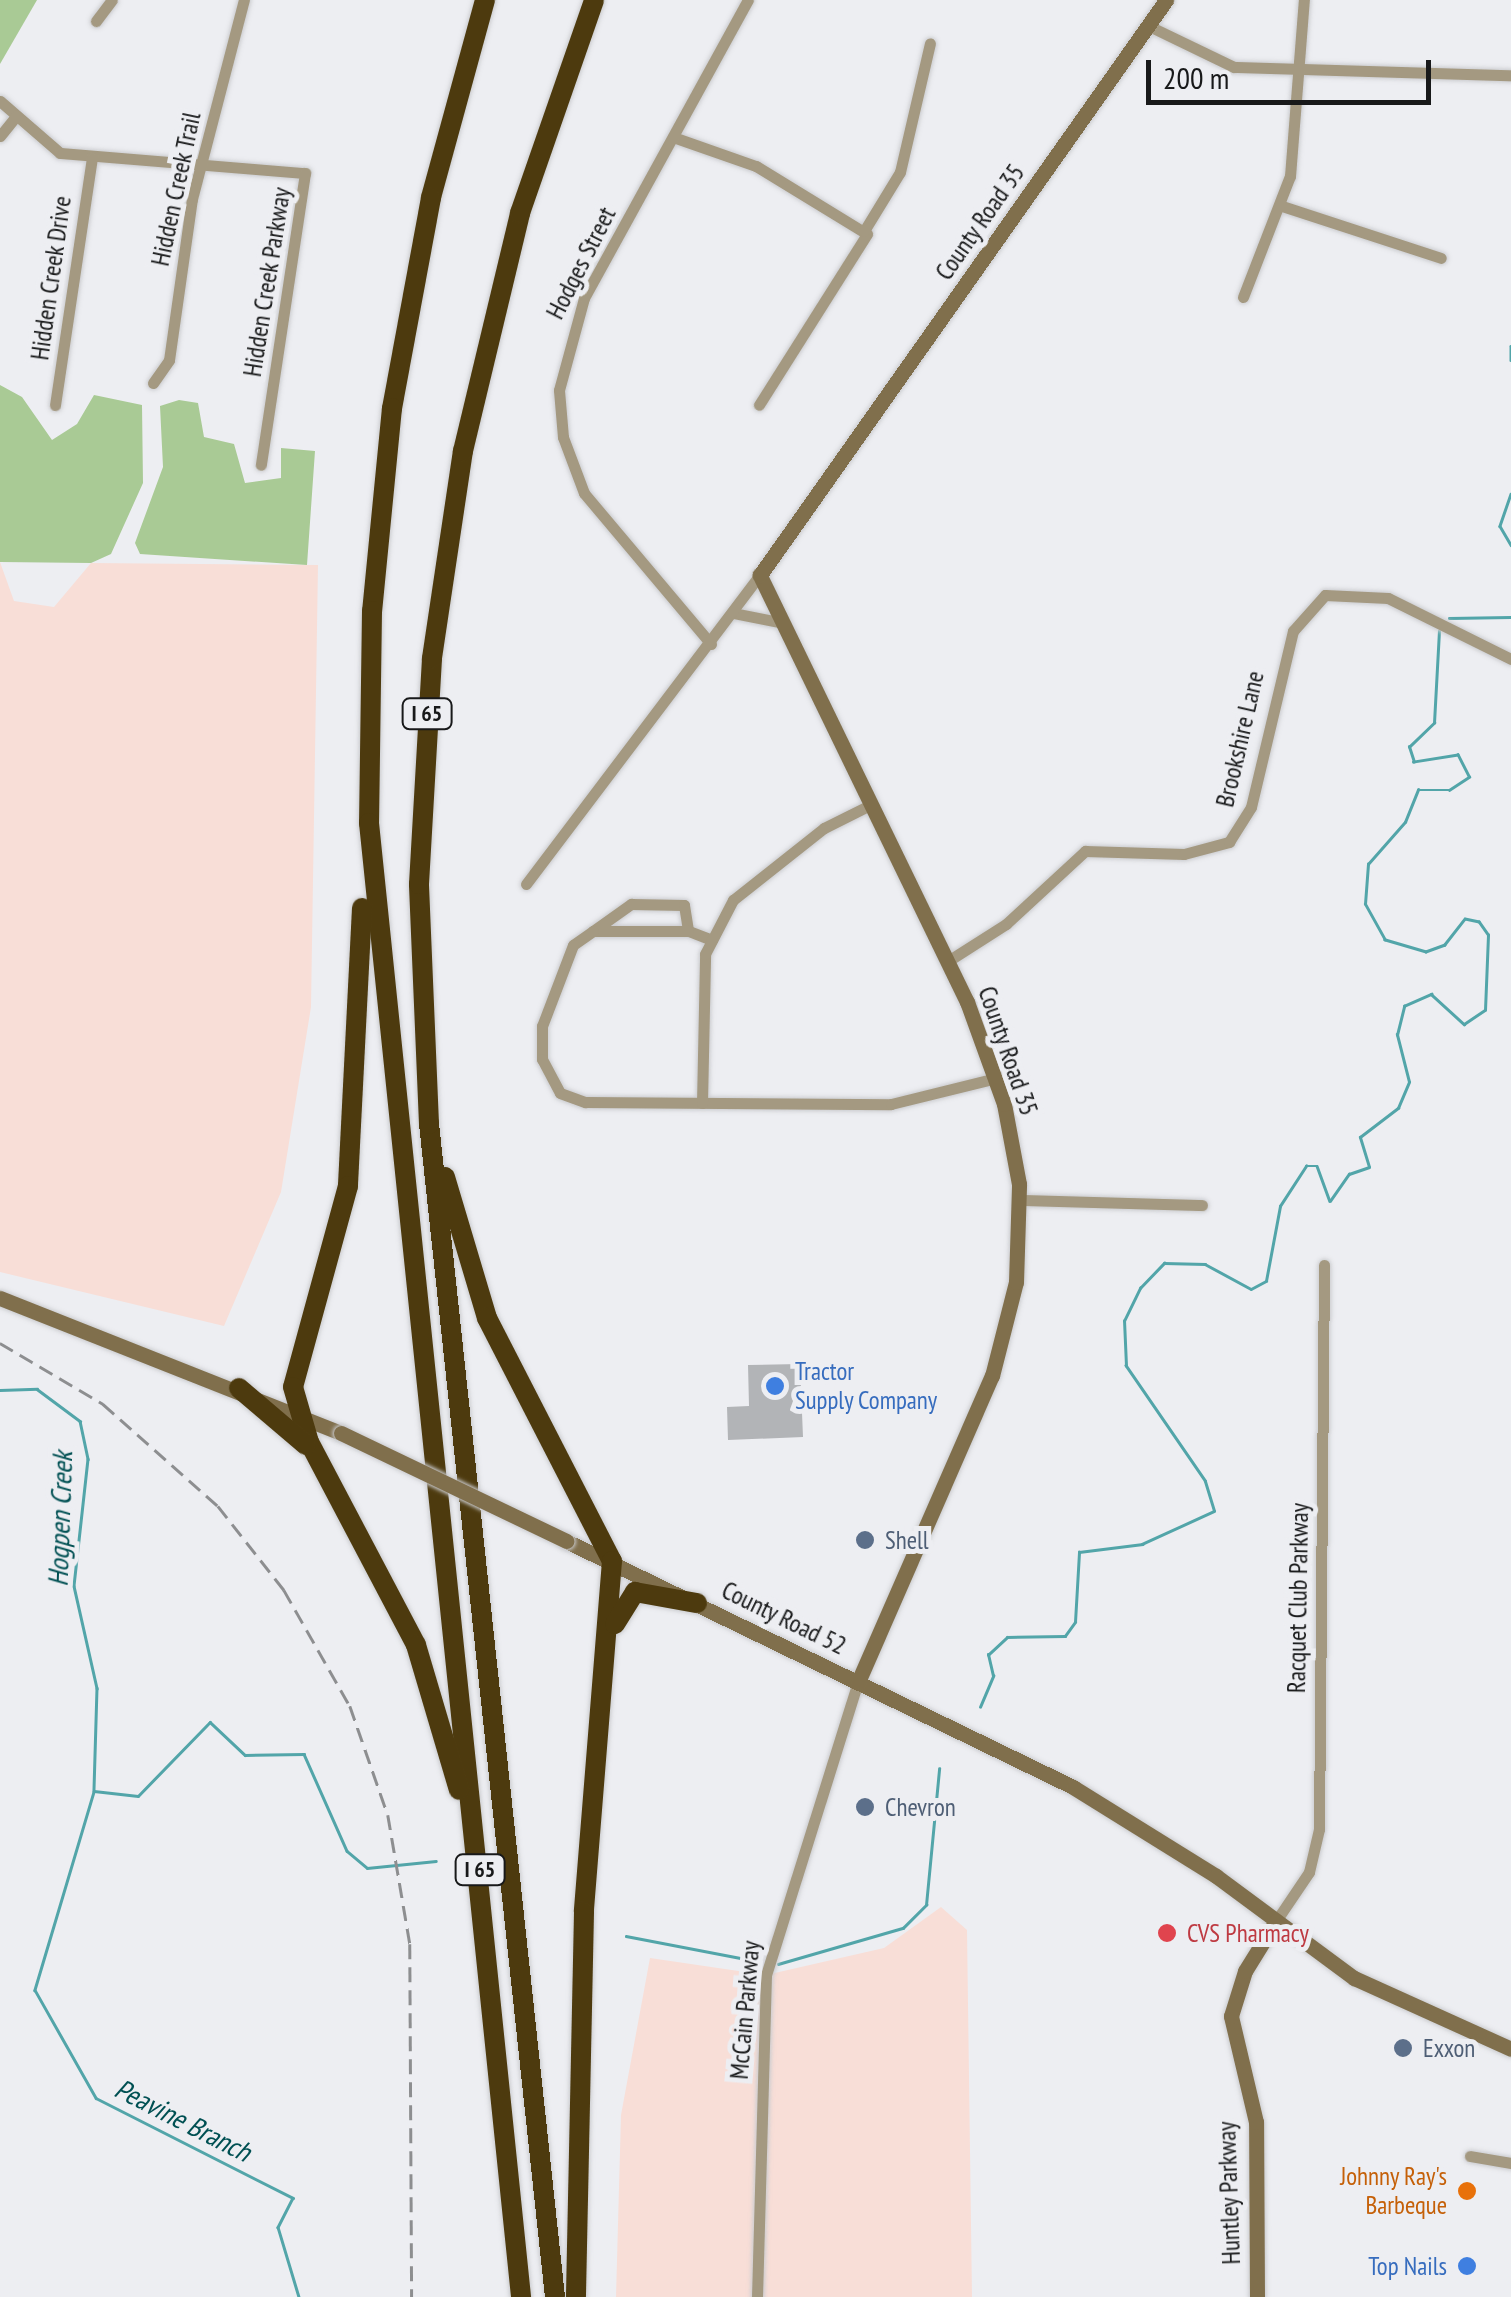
<!DOCTYPE html>
<style>
body{margin:0}
#map{position:relative;width:1511px;height:2297px;overflow:hidden;background:#edeef2;font-family:"PT Sans Narrow",sans-serif}
div>[style]{position:absolute}
[style*='--x']{left:calc(var(--x)*1px);top:calc(var(--y)*1px);width:calc(var(--w)*1px);rotate:calc(var(--a)*1deg)}
.industrial>*{inset:0;background:#f8ded7}
.forest>*{inset:0;background:#a9ca95}
.stream>*{height:2.5px;margin:-1.25px;padding:0 1.25px;transform-origin:1.25px;border-radius:1.25px;background:#52a5a9}
.building>*{inset:0;background:#b2b4b7}
.roads{filter:drop-shadow(0 0 2px #cbcccf) drop-shadow(0 0 2px #cbcccf)}
.street>*{height:11px;margin:-5.5px;padding:0 5.5px;transform-origin:5.5px;border-radius:5.5px;background:#a49981}
.secondary>*{height:15px;margin:-7.5px;padding:0 7.5px;transform-origin:7.5px;border-radius:7.5px;background:#806f4c}
.highway>*{height:20px;margin:-10px;padding:0 10px;transform-origin:10px;border-radius:10px;background:#4d3a0e}
.rail>*{height:2.5px;margin-top:-1.25px;transform-origin:0;background:repeating-linear-gradient(90deg,#8d8e90 0 15px,transparent 0 23px)}
.bridges{filter:drop-shadow(0 0 2px #cbcccf) drop-shadow(0 0 2px #cbcccf)}
.secondary-bridge>*{height:15px;margin:-7.5px;padding:0 7.5px;transform-origin:7.5px;border-radius:7.5px;background:#806f4c}
.dots>*{width:28px;height:28px;translate:-50% -50%;box-sizing:border-box;border:5px solid #edeef2;border-radius:50%}
span{translate:-50% -50%;white-space:nowrap;text-align:center;line-height:1.15;-webkit-text-stroke:10px #edeef2;paint-order:stroke}
.shield-label span{padding:2px 8px;background:#edeef2;border:2px solid;border-radius:8px;-webkit-text-stroke-width:0}
.shield-label{font-size:22px;color:#18191a;font-weight:700}
.street-label{font-size:25px;color:#18191a}
.shop-label{font-size:25px;color:#366cbe}
.left{translate:0 -50%;text-align:left}
.right{translate:-100% -50%;text-align:right}
.service-label{font-size:25px;color:#4e5e75}
.health-label{font-size:25px;color:#be3a42}
.food-label{font-size:25px;color:#c56008}
.water-label{font-size:28px;color:#005053;font-style:italic}
.scale{position:absolute;left:1146px;top:60px;width:285px;height:45px;box-sizing:border-box;border:5px solid #18191a;border-top:0;padding-left:12px;font-size:30px;line-height:35px;white-space:nowrap;color:#18191a;-webkit-text-stroke:8px #edeef2;paint-order:stroke}
</style>
<div id="map">
<div class="industrial">
<i style="clip-path:polygon(0 562px,14px 601px,54px 607px,91px 563px,318px 565px,311px 1007px,281px 1192px,224px 1326px,0 1272px)"></i>
<i style="clip-path:polygon(941px 1907px,967px 1930px,972px 2297px,616px 2297px,621px 2115px,650px 1958px,766px 1975px,884px 1948px)"></i>
</div>
<div class="forest">
<i style="clip-path:polygon(0 0,37px 0,0 64px)"></i>
<i style="clip-path:polygon(0 385px,22px 397px,52px 440px,77px 424px,94px 395px,142px 405px,143px 483px,111px 554px,91px 563px,0 562px)"></i>
<i style="clip-path:polygon(179px 400px,198px 403px,204px 437px,234px 444px,245px 483px,281px 478px,281px 448px,315px 451px,307px 565px,140px 554px,135px 543px,163px 467px,160px 406px)"></i>
</div>
<div class="stream">
<i style="--x:1511;--y:346;--w:14;--a:90"></i>
<i style="--x:1511;--y:494;--w:34;--a:109"></i>
<i style="--x:1500;--y:526;--w:22;--a:60"></i>
<i style="--x:1449;--y:618;--w:62;--a:-0.9"></i>
<i style="--x:0;--y:1390;--w:37;--a:-2"></i>
<i style="--x:37;--y:1389;--w:54;--a:36.7"></i>
<i style="--x:80;--y:1421;--w:39;--a:78"></i>
<i style="--x:88;--y:1459;--w:128;--a:96.3"></i>
<i style="--x:74;--y:1586;--w:105;--a:77.3"></i>
<i style="--x:97;--y:1688;--w:103;--a:91.7"></i>
<i style="--x:94;--y:1791;--w:44;--a:6.5"></i>
<i style="--x:138;--y:1796;--w:103;--a:-45.8"></i>
<i style="--x:210;--y:1722;--w:48;--a:43.3"></i>
<i style="--x:245;--y:1755;--w:59;--a:-1"></i>
<i style="--x:304;--y:1754;--w:106;--a:66.1"></i>
<i style="--x:347;--y:1851;--w:26;--a:40"></i>
<i style="--x:367;--y:1868;--w:69;--a:-5.8"></i>
<i style="--x:980;--y:1707;--w:34;--a:-67"></i>
<i style="--x:993;--y:1676;--w:22;--a:-103"></i>
<i style="--x:988;--y:1655;--w:26;--a:-43"></i>
<i style="--x:1007;--y:1637;--w:58;--a:-1"></i>
<i style="--x:1065;--y:1636;--w:17;--a:-54"></i>
<i style="--x:1075;--y:1622;--w:70;--a:-86.7"></i>
<i style="--x:1079;--y:1552;--w:64;--a:-7.2"></i>
<i style="--x:1142;--y:1544;--w:79;--a:-24.6"></i>
<i style="--x:1214;--y:1511;--w:31;--a:-107"></i>
<i style="--x:1205;--y:1481;--w:140;--a:-124.5"></i>
<i style="--x:1126;--y:1366;--w:45;--a:-92.5"></i>
<i style="--x:1124;--y:1321;--w:37;--a:-64"></i>
<i style="--x:1140;--y:1288;--w:35;--a:-46"></i>
<i style="--x:1164;--y:1263;--w:41;--a:1.4"></i>
<i style="--x:1205;--y:1264;--w:52;--a:28.5"></i>
<i style="--x:1251;--y:1289;--w:17;--a:-28"></i>
<i style="--x:1266;--y:1281;--w:76;--a:-79.4"></i>
<i style="--x:1280;--y:1206;--w:48;--a:-57"></i>
<i style="--x:1306;--y:1166;--w:11;--a:0"></i>
<i style="--x:1317;--y:1166;--w:37;--a:70"></i>
<i style="--x:1330;--y:1201;--w:33;--a:-55"></i>
<i style="--x:1349;--y:1174;--w:21;--a:-19"></i>
<i style="--x:1369;--y:1167;--w:31;--a:-107"></i>
<i style="--x:1360;--y:1137;--w:48;--a:-37.3"></i>
<i style="--x:1398;--y:1108;--w:28;--a:-67"></i>
<i style="--x:1409;--y:1082;--w:49;--a:-104.3"></i>
<i style="--x:1397;--y:1035;--w:30;--a:-76"></i>
<i style="--x:1404;--y:1006;--w:30;--a:-24"></i>
<i style="--x:1431;--y:994;--w:45;--a:42.3"></i>
<i style="--x:1464;--y:1024;--w:25;--a:-34"></i>
<i style="--x:1485;--y:1010;--w:75;--a:-87.7"></i>
<i style="--x:1488;--y:935;--w:16;--a:-125"></i>
<i style="--x:1479;--y:922;--w:14;--a:-168"></i>
<i style="--x:1465;--y:919;--w:33;--a:128"></i>
<i style="--x:1445;--y:945;--w:20;--a:160"></i>
<i style="--x:1426;--y:952;--w:43;--a:-163.7"></i>
<i style="--x:1385;--y:940;--w:41;--a:-119.1"></i>
<i style="--x:1365;--y:904;--w:40;--a:-85.7"></i>
<i style="--x:1368;--y:864;--w:56;--a:-48.6"></i>
<i style="--x:1405;--y:822;--w:35;--a:-68"></i>
<i style="--x:1418;--y:790;--w:31;--a:0"></i>
<i style="--x:1449;--y:790;--w:24;--a:-33"></i>
<i style="--x:1469;--y:777;--w:25;--a:-117"></i>
<i style="--x:1458;--y:755;--w:45;--a:171"></i>
<i style="--x:1414;--y:762;--w:16;--a:-108"></i>
<i style="--x:1409;--y:747;--w:35;--a:-44"></i>
<i style="--x:1434;--y:723;--w:92;--a:-86.9"></i>
<i style="--x:94;--y:1792;--w:207;--a:106.6"></i>
<i style="--x:35;--y:1990;--w:124;--a:60.5"></i>
<i style="--x:96;--y:2098;--w:221;--a:26.9"></i>
<i style="--x:293;--y:2198;--w:33;--a:117"></i>
<i style="--x:278;--y:2227;--w:73;--a:73.3"></i>
<i style="--x:626;--y:1936;--w:132;--a:10.9"></i>
<i style="--x:778;--y:1964;--w:130;--a:-16.1"></i>
<i style="--x:903;--y:1928;--w:33;--a:-45"></i>
<i style="--x:926;--y:1905;--w:137;--a:-84.5"></i>
</div>
<div class="building">
<i style="clip-path:polygon(800px 1364px,803px 1437px,728px 1440px,727px 1407px,749px 1406px,748px 1365px)"></i>
</div>
<div class="roads">
<div class="street">
<i style="--x:96;--y:21;--w:26;--a:-53"></i>
<i style="--x:1149;--y:26;--w:94;--a:25.8"></i>
<i style="--x:1234;--y:67;--w:277;--a:1.7"></i>
<i style="--x:0;--y:101;--w:79;--a:40.9"></i>
<i style="--x:60;--y:153;--w:246;--a:4.7"></i>
<i style="--x:305;--y:173;--w:295;--a:98.6"></i>
<i style="--x:0;--y:136;--w:26;--a:-51"></i>
<i style="--x:673;--y:137;--w:88;--a:19.3"></i>
<i style="--x:756;--y:166;--w:130;--a:31.5"></i>
<i style="--x:867;--y:234;--w:202;--a:122.3"></i>
<i style="--x:1282;--y:206;--w:167;--a:18.1"></i>
<i style="--x:864;--y:231;--w:69;--a:-58.6"></i>
<i style="--x:900;--y:172;--w:132;--a:-76.9"></i>
<i style="--x:1243;--y:297;--w:130;--a:-68.8"></i>
<i style="--x:1290;--y:176;--w:177;--a:-85.5"></i>
<i style="--x:153;--y:383;--w:28;--a:-55"></i>
<i style="--x:169;--y:360;--w:163;--a:-81.9"></i>
<i style="--x:192;--y:199;--w:206;--a:-75.4"></i>
<i style="--x:55;--y:405;--w:250;--a:-81.5"></i>
<i style="--x:733;--y:613;--w:52;--a:11.1"></i>
<i style="--x:711;--y:644;--w:197;--a:-130.1"></i>
<i style="--x:584;--y:493;--w:60;--a:-110.6"></i>
<i style="--x:563;--y:437;--w:47;--a:-94.9"></i>
<i style="--x:559;--y:390;--w:95;--a:-74.8"></i>
<i style="--x:584;--y:298;--w:340;--a:-61.2"></i>
<i style="--x:526;--y:884;--w:388;--a:-52.9"></i>
<i style="--x:593;--y:931;--w:47;--a:-35.4"></i>
<i style="--x:631;--y:904;--w:53;--a:1.1"></i>
<i style="--x:684;--y:905;--w:26;--a:81"></i>
<i style="--x:712;--y:940;--w:26;--a:-159"></i>
<i style="--x:688;--y:931;--w:95;--a:180"></i>
<i style="--x:593;--y:931;--w:24;--a:145"></i>
<i style="--x:573;--y:945;--w:87;--a:110.9"></i>
<i style="--x:542;--y:1026;--w:33;--a:90"></i>
<i style="--x:542;--y:1059;--w:38;--a:62"></i>
<i style="--x:560;--y:1093;--w:27;--a:20"></i>
<i style="--x:585;--y:1102;--w:306;--a:0.4"></i>
<i style="--x:891;--y:1104;--w:108;--a:-13.9"></i>
<i style="--x:948;--y:961;--w:69;--a:-32.5"></i>
<i style="--x:1006;--y:924;--w:108;--a:-42.7"></i>
<i style="--x:1085;--y:851;--w:99;--a:1.7"></i>
<i style="--x:1184;--y:854;--w:47;--a:-14.9"></i>
<i style="--x:1229;--y:842;--w:41;--a:-57.8"></i>
<i style="--x:1251;--y:807;--w:181;--a:-76.6"></i>
<i style="--x:1293;--y:631;--w:48;--a:-48.4"></i>
<i style="--x:1325;--y:595;--w:63;--a:2.7"></i>
<i style="--x:1388;--y:598;--w:137;--a:26.4"></i>
<i style="--x:702;--y:1103;--w:149;--a:-88.8"></i>
<i style="--x:705;--y:954;--w:61;--a:-62.6"></i>
<i style="--x:733;--y:900;--w:116;--a:-38.4"></i>
<i style="--x:824;--y:828;--w:54;--a:-26.6"></i>
<i style="--x:1020;--y:1200;--w:182;--a:1.6"></i>
<i style="--x:1276;--y:1921;--w:59;--a:-56"></i>
<i style="--x:1309;--y:1872;--w:44;--a:-76.9"></i>
<i style="--x:1319;--y:1829;--w:564;--a:-89.49"></i>
<i style="--x:1470;--y:2156;--w:42;--a:9.7"></i>
<i style="--x:757;--y:2297;--w:322;--a:-88.4"></i>
<i style="--x:766;--y:1975;--w:307;--a:-72.6"></i>
</div>
<div class="secondary">
<i style="--x:0;--y:1298;--w:367;--a:21.6"></i>
<i style="--x:566;--y:1541;--w:564;--a:25.88"></i>
<i style="--x:1073;--y:1787;--w:168;--a:31.9"></i>
<i style="--x:1216;--y:1876;--w:172;--a:36.5"></i>
<i style="--x:1354;--y:1978;--w:172;--a:24.3"></i>
<i style="--x:858;--y:1682;--w:334;--a:-66.4"></i>
<i style="--x:992;--y:1376;--w:97;--a:-75.7"></i>
<i style="--x:1016;--y:1282;--w:98;--a:-88.2"></i>
<i style="--x:1019;--y:1184;--w:81;--a:-100.6"></i>
<i style="--x:1004;--y:1104;--w:109;--a:-109.9"></i>
<i style="--x:967;--y:1002;--w:475;--a:-115.9"></i>
<i style="--x:760;--y:575;--w:704;--a:-54.77"></i>
<i style="--x:1257;--y:2297;--w:175;--a:-90.3"></i>
<i style="--x:1256;--y:2122;--w:109;--a:-103.3"></i>
<i style="--x:1231;--y:2016;--w:47;--a:-72.7"></i>
<i style="--x:1245;--y:1971;--w:59;--a:-58.2"></i>
</div>
<div class="highway">
<i style="--x:485;--y:0;--w:205;--a:105.3"></i>
<i style="--x:431;--y:198;--w:214;--a:100.5"></i>
<i style="--x:392;--y:408;--w:204;--a:95.6"></i>
<i style="--x:372;--y:611;--w:212;--a:90.8"></i>
<i style="--x:369;--y:823;--w:1482;--a:84.11"></i>
<i style="--x:362;--y:908;--w:278;--a:92.9"></i>
<i style="--x:348;--y:1186;--w:208;--a:105.3"></i>
<i style="--x:293;--y:1387;--w:57;--a:73.8"></i>
<i style="--x:309;--y:1442;--w:229;--a:62.2"></i>
<i style="--x:416;--y:1645;--w:151;--a:73.5"></i>
<i style="--x:445;--y:1177;--w:147;--a:73.4"></i>
<i style="--x:487;--y:1318;--w:273;--a:62.8"></i>
<i style="--x:612;--y:1561;--w:352;--a:94.6"></i>
<i style="--x:584;--y:1912;--w:385;--a:91.2"></i>
<i style="--x:239;--y:1388;--w:88;--a:40.4"></i>
<i style="--x:615;--y:1624;--w:38;--a:-58"></i>
<i style="--x:635;--y:1592;--w:63;--a:10.1"></i>
<i style="--x:555;--y:2297;--w:1180;--a:-96.13"></i>
<i style="--x:429;--y:1124;--w:240;--a:-92.4"></i>
<i style="--x:419;--y:884;--w:226;--a:-86.7"></i>
<i style="--x:432;--y:658;--w:209;--a:-81.5"></i>
<i style="--x:463;--y:451;--w:245;--a:-76.5"></i>
<i style="--x:520;--y:213;--w:225;--a:-70.8"></i>
</div>
</div>
<div class="rail">
<i style="--x:0;--y:1343;--w:120;--a:30.6"></i>
<i style="--x:103;--y:1404;--w:154;--a:41.6"></i>
<i style="--x:218;--y:1506;--w:107;--a:51.8"></i>
<i style="--x:284;--y:1590;--w:133;--a:60.4"></i>
<i style="--x:350;--y:1706;--w:115;--a:70.8"></i>
<i style="--x:388;--y:1815;--w:131;--a:80.3"></i>
<i style="--x:410;--y:1944;--w:353;--a:89.7"></i>
</div>
<div class="bridges">
<div class="secondary-bridge">
<i style="--x:341;--y:1433;--w:250;--a:25.6"></i>
</div>
</div>
<div class="dots">
<i style="left:775px;top:1386px;background:#3f7fe0"></i>
<i style="left:865px;top:1540px;background:#5c6f8a"></i>
<i style="left:865px;top:1807px;background:#5c6f8a"></i>
<i style="left:1167px;top:1933px;background:#e0444e"></i>
<i style="left:1403px;top:2048px;background:#5c6f8a"></i>
<i style="left:1467px;top:2191px;background:#e8710a"></i>
<i style="left:1467px;top:2266px;background:#3f7fe0"></i>
</div>
<div class="shield-label">
<span style="left:427px;top:714px">I 65</span>
<span style="left:480px;top:1870px">I 65</span>
</div>
<div class="street-label">
<span style="left:176px;top:189px;rotate:-78deg">Hidden Creek Trail</span>
<span style="left:980px;top:222px;rotate:-55deg">County Road 35</span>
<span style="left:581px;top:263px;rotate:-63deg">Hodges Street</span>
<span style="left:51px;top:278px;rotate:-82deg">Hidden Creek Drive</span>
<span style="left:267px;top:282px;rotate:-81deg">Hidden Creek Parkway</span>
<span style="left:1240px;top:739px;rotate:-77deg">Brookshire Lane</span>
<span style="left:1008px;top:1051px;rotate:71deg">County Road 35</span>
<span style="left:1298px;top:1598px;rotate:-89deg">Racquet Club Parkway</span>
<span style="left:784px;top:1618px;rotate:26deg">County Road 52</span>
<span style="left:745px;top:2010px;rotate:-85deg">McCain Parkway</span>
<span style="left:1229px;top:2193px;rotate:-92deg">Huntley Parkway</span>
</div>
<div class="shop-label">
<span class="left" style="left:795px;top:1386px">Tractor<br>Supply Company</span>
<span class="right" style="left:1447px;top:2266px">Top Nails</span>
</div>
<div class="service-label">
<span class="left" style="left:885px;top:1540px">Shell</span>
<span class="left" style="left:885px;top:1807px">Chevron</span>
<span class="left" style="left:1423px;top:2048px">Exxon</span>
</div>
<div class="health-label">
<span class="left" style="left:1187px;top:1933px">CVS Pharmacy</span>
</div>
<div class="food-label">
<span class="right" style="left:1447px;top:2191px">Johnny Ray's<br>Barbeque</span>
</div>
<div class="water-label">
<span style="left:60px;top:1519px;rotate:-88deg">Hogpen Creek</span>
<span style="left:183px;top:2120px;rotate:27deg">Peavine Branch</span>
</div>
<div class="scale">200 m</div>
</div>
